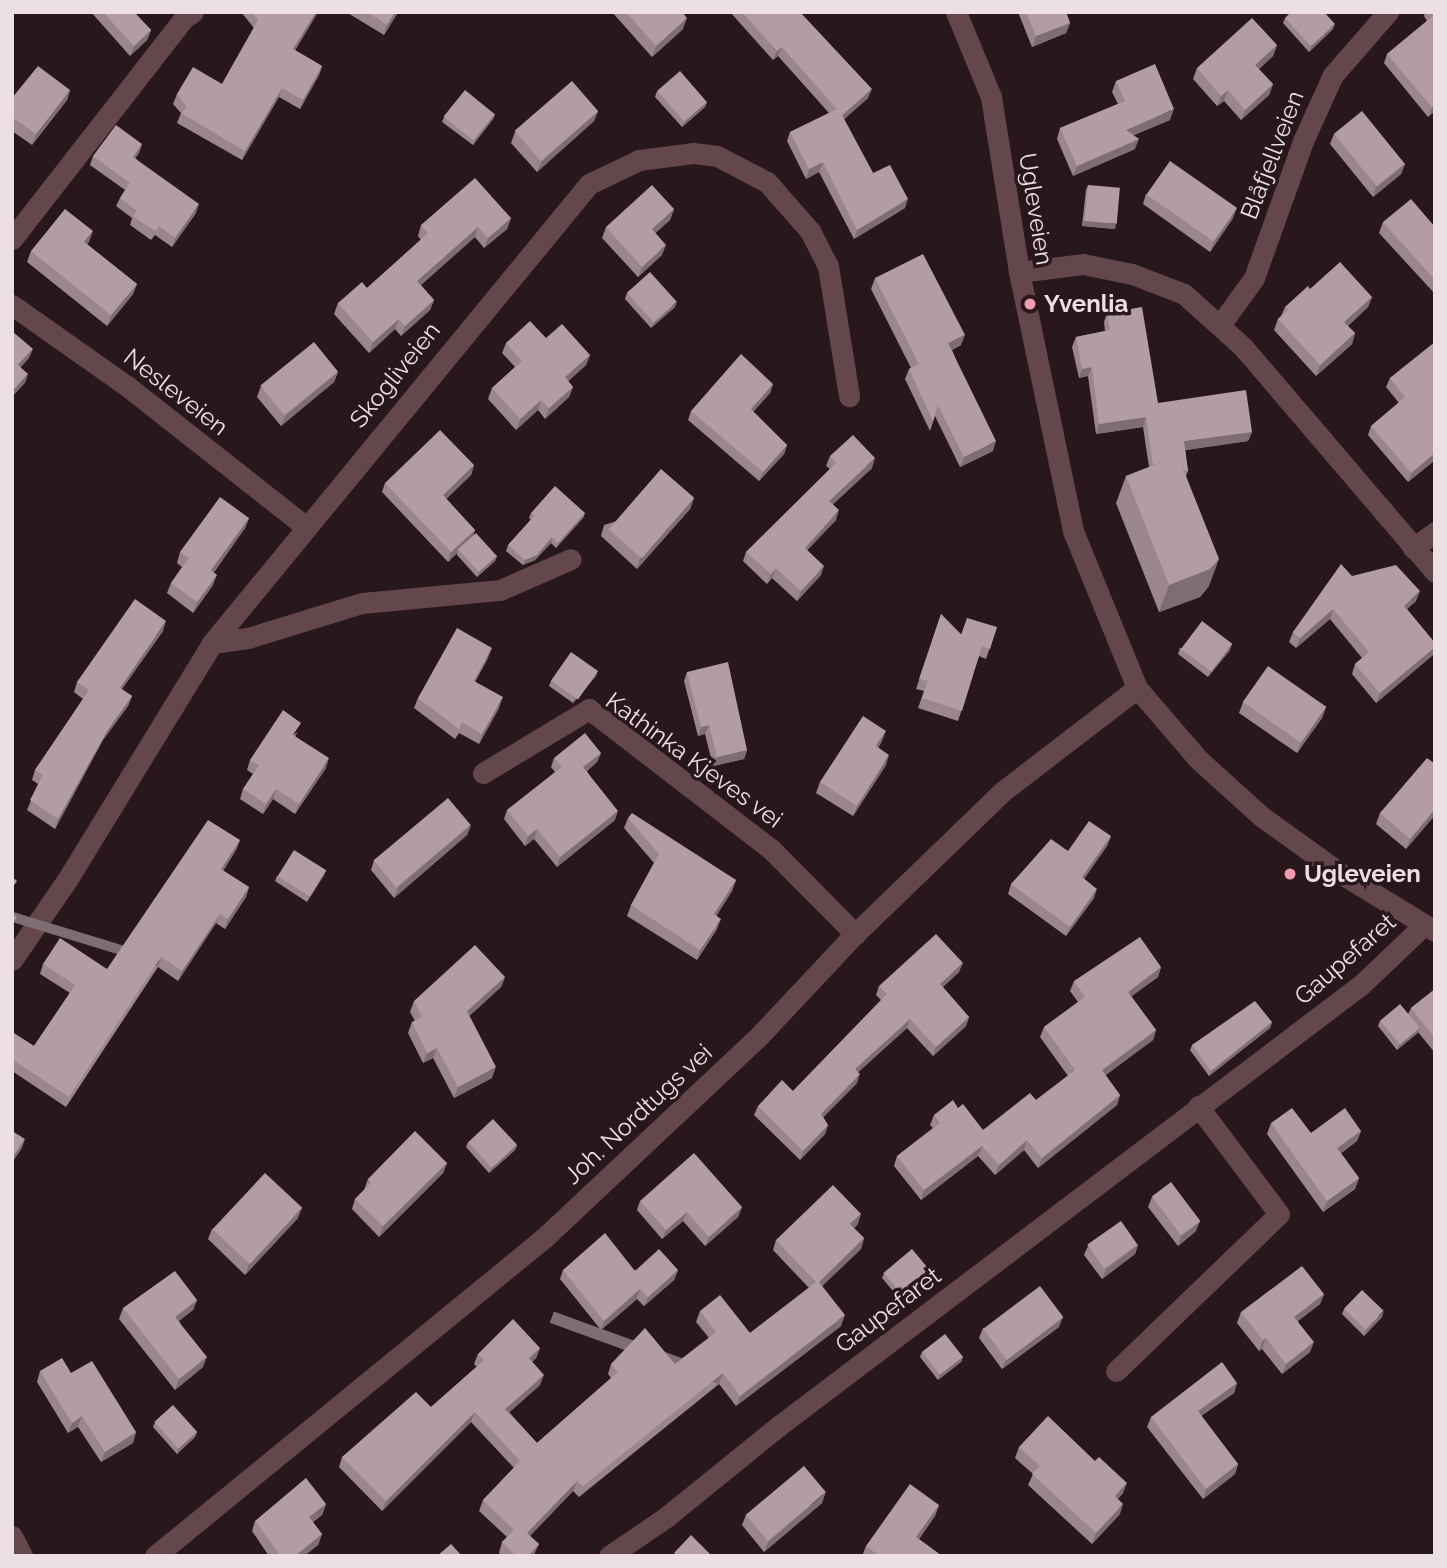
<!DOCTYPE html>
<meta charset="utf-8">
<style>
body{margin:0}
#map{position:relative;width:1447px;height:1568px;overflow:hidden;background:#28171b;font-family:Raleway,sans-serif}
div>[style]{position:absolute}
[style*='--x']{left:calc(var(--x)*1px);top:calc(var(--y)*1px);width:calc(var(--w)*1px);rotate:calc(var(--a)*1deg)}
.minor>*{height:21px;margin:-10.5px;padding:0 10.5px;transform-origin:10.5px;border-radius:10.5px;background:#64464d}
.tertiary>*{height:21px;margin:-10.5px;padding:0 10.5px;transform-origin:10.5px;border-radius:10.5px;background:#64464d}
.wall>*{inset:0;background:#9b878b}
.shaded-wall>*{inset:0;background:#7e6e71;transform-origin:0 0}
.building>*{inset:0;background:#b49da2;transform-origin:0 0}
.dots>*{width:19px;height:19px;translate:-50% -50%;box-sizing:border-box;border:4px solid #28171b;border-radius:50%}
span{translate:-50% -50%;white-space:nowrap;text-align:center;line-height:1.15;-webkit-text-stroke:7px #28171b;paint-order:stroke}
.street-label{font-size:24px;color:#ede0e3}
.poi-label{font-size:24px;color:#ede0e3;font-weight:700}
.left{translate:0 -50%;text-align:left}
.frame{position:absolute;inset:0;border:14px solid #ede0e3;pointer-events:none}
</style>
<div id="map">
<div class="minor">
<i style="--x:12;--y:239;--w:279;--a:-52.1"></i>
<i style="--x:183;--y:19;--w:12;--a:-35"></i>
<i style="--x:1019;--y:272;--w:64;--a:-7.1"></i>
<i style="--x:1083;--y:264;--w:50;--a:11.5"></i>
<i style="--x:1132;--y:274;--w:56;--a:21"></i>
<i style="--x:1184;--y:294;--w:79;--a:41.9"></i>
<i style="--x:1243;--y:347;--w:296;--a:49.5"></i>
<i style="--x:12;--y:305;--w:141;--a:35.2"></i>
<i style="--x:127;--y:386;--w:226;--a:38.2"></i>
<i style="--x:1220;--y:325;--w:58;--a:-54.1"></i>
<i style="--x:1254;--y:278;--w:145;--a:-70.3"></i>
<i style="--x:1303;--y:141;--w:72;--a:-65.6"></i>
<i style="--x:1333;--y:75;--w:84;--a:-48.9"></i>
<i style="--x:1413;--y:548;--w:27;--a:-36"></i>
<i style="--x:212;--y:643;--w:36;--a:-8"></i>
<i style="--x:248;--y:638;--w:119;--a:-17.1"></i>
<i style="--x:362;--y:603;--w:139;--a:-5.4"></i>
<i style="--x:500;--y:590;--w:77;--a:-23.6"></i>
<i style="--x:483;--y:773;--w:124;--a:-31.1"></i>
<i style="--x:589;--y:709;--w:230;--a:37.6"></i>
<i style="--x:771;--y:849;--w:120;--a:45.3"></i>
<i style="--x:12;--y:960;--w:97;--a:-55.5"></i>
<i style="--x:67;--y:880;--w:278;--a:-58.5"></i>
<i style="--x:212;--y:643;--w:594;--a:-50.6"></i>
<i style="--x:589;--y:184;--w:55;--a:-25.6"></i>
<i style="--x:639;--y:160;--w:54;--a:-7.4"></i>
<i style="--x:693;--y:153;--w:24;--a:7"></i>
<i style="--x:717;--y:156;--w:56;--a:27.5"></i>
<i style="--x:767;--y:182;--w:65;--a:48.7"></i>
<i style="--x:810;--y:231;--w:39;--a:63"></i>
<i style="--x:828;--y:266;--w:132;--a:80.8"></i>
<i style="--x:1116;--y:1371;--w:226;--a:-43.9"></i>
<i style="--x:1279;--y:1214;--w:135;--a:-126.9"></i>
<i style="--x:12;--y:1536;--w:22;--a:63"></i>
<i style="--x:155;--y:1556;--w:502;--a:-39.27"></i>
<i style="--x:544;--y:1238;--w:296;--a:-43.2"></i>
<i style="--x:760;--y:1035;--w:139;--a:-46.8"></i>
<i style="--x:855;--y:934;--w:206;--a:-44"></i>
<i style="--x:1003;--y:791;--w:169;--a:-37.5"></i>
<i style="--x:609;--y:1556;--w:68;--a:-34.2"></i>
<i style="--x:665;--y:1518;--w:148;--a:-39"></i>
<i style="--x:780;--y:1425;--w:730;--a:-37.15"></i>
<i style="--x:1362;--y:984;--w:86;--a:-43.6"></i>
</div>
<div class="tertiary">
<i style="--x:956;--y:12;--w:92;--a:67.6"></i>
<i style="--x:991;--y:97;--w:177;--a:80.9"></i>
<i style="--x:1019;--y:272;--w:265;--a:78.2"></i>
<i style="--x:1073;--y:531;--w:170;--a:67.8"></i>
<i style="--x:1137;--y:688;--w:95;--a:49.3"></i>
<i style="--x:1199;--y:760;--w:84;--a:42.1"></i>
<i style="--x:1261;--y:816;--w:97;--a:35.8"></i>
<i style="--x:1340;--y:873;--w:111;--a:31.4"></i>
</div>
<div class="wall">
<i style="clip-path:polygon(91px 12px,134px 12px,151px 30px,147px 40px,130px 56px)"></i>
<i style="clip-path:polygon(241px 12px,318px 12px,295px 50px,322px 66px,319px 75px,300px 109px,279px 97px,242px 160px,177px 123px,181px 113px,173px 104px,177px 94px,222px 84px,254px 28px)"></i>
<i style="clip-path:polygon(346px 12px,398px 12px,384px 35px)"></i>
<i style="clip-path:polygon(612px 12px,682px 12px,683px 29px,652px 57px)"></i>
<i style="clip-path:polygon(730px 12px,800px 12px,868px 98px,844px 119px,873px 173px,905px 208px,854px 239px,819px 172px,806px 179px,787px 141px,790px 132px,829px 113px,778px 56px,773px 60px)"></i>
<i style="clip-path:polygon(1018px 12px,1066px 12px,1070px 23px,1066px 33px,1032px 47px)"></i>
<i style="clip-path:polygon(1425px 12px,1435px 12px,1435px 111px,1428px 117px,1384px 63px,1387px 54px,1427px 21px,1424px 16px)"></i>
<i style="clip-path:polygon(1285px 18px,1333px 29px,1309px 52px,1283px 23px)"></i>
<i style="clip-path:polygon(1277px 45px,1273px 56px,1259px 69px,1273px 84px,1269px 95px,1241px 120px,1224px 101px,1217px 106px,1193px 79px,1197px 68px)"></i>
<i style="clip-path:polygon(1116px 81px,1170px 120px,1134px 135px,1135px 149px,1073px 176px,1057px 139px,1060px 128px,1118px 104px,1112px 92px)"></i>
<i style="clip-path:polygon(70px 90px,67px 100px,32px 145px,12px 131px,12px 98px)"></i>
<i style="clip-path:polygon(657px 91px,707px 102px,705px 107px,682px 127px,655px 97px)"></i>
<i style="clip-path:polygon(598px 111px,594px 121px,537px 172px,511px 143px,515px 132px)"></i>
<i style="clip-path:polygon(495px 114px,493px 119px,473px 145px,442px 122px,444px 117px)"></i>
<i style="clip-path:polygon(1334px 134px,1405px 164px,1401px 174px,1373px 197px,1330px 144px)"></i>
<i style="clip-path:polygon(142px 144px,139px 153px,135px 158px,196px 213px,172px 247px,155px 235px,151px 240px,130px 225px,132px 218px,116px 206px,120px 198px,125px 190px,90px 165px,93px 156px)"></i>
<i style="clip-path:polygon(1088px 185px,1114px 229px,1082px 226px,1086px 190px)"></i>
<i style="clip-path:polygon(1146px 194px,1233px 218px,1210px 252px,1143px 204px)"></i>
<i style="clip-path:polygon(674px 209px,670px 220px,655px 233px,662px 255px,638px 277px,602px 238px,606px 227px)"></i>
<i style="clip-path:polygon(511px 218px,507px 229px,484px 248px,475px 237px,421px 285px,434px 300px,430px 310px,401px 336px,395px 329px,369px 353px,334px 314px,338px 303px,367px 288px,421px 240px,418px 236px,421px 225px)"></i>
<i style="clip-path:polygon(1383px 222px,1435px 227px,1435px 294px,1379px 233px)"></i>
<i style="clip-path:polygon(89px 242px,87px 244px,137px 284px,133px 294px,107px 326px,27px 262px,31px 251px)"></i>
<i style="clip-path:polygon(875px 278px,961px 345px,952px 350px,993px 451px,960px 467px,935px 416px,930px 431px,905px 379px,909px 369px,911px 368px,871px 289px)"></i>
<i style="clip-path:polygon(1310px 289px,1372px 297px,1368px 307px,1348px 326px,1355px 333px,1352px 344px,1316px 376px,1274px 330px,1278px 319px,1281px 316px,1285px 307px)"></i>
<i style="clip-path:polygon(627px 293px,675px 307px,651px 328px,625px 299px)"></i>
<i style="clip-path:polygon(1107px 313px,1158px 403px,1252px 432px,1248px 441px,1185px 450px,1188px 471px,1186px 476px,1209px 586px,1200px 597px,1159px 612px,1116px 503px,1126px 476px,1149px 467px,1143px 427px,1096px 434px,1088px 376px,1079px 378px,1072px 347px,1076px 337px,1105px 331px,1104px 322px)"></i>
<i style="clip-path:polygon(546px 338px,590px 355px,586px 365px,568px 381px,573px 387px,569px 397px,545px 419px,538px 410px,516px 430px,488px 399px,492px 388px,515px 367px,502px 353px,506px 343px)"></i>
<i style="clip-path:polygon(1435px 342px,1435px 460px,1408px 482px,1368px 435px,1371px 426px,1399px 403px,1386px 387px,1390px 378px)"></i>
<i style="clip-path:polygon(338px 372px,334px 382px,281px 426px,257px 397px,261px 386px)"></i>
<i style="clip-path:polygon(773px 384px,770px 393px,753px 412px,787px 445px,784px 454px,759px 481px,688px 420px,691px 411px)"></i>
<i style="clip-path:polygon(830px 456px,872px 468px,833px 504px,836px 520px,807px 550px,821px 575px,797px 601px,772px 578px,767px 584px,743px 561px,746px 552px,830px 469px,826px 466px)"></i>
<i style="clip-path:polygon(474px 465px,471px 475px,446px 499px,475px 530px,473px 536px,497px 556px,495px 561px,477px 577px,457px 555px,457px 553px,448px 562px,382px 492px,385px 483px)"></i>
<i style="clip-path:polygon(694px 498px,690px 509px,637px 569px,601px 536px,604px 525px)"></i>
<i style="clip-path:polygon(531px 513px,585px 513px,583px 518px,556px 548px,551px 543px,535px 560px,523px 565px,506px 551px,508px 545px,531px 520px,529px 518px)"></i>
<i style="clip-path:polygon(249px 518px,245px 528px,214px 572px,213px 585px,193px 613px,167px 593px,171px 583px,182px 567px,177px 563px,180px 552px)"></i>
<i style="clip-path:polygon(1352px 576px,1416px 601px,1407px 609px,1435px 643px,1435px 651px,1433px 655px,1376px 703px,1352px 674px,1355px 664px,1362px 658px,1330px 619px,1296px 648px,1289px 642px,1293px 632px)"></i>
<i style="clip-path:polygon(941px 614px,961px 634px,997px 627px,986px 659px,979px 656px,958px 721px,918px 708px,924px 691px,916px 689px)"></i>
<i style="clip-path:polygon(163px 631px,122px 689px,132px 696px,128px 706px,103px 740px,55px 829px,27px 810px,38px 784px,32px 780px,35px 770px,83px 699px,74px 692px,77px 682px)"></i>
<i style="clip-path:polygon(1180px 648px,1230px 650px,1208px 677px,1178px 654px)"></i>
<i style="clip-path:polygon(488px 658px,475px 682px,499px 708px,479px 744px,459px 733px,455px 739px,414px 708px,418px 698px)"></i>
<i style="clip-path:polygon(687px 672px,747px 750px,744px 759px,713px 766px,705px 734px,698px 736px,684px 681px)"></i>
<i style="clip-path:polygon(596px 676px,573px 703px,549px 686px,551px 681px)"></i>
<i style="clip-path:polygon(1243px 702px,1326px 707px,1322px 718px,1297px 753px,1239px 713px)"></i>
<i style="clip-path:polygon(298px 732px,295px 736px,326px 768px,295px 814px,273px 799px,263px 814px,240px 799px,243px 789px,253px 774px,247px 770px,250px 760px)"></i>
<i style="clip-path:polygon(882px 741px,878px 748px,886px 765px,853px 816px,816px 793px,820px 782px)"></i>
<i style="clip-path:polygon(601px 753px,597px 762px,587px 771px,615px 820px,557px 867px,534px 839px,525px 846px,504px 819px,507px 810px,555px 772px,551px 767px,554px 758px)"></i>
<i style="clip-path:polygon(1435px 764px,1435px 815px,1406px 849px,1376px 824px,1380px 813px)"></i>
<i style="clip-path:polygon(628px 818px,736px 880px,732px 891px,716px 916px,717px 929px,697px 960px,627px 916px,631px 905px,654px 863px,624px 828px)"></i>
<i style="clip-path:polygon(471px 825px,467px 835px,394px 898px,371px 870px,374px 860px)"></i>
<i style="clip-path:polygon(1111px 836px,1107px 846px,1084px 879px,1094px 898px,1066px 936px,1008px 894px,1011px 884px,1068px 851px)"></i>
<i style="clip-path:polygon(240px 840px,236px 850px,223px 871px,249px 887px,246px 897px,225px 929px,216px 923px,178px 981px,158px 967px,66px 1107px,12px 1071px,12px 1032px,34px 1046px,70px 993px,40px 974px,43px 964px,107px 969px)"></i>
<i style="clip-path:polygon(326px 870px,324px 875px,307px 902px,275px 881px,277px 876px)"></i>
<i style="clip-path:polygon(1161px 967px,1158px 977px,1131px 996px,1156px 1030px,1153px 1040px,1105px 1075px,1120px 1095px,1117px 1105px,1038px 1168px,1024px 1150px,995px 1175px,978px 1156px,921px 1200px,894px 1166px,897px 1156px,933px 1128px,930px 1125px,934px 1115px,958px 1108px,983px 1130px,1036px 1100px,1068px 1076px,1040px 1037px,1044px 1027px,1078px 1002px,1070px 991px,1074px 981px)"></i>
<i style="clip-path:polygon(959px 972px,943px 987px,969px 1017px,966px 1026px,933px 1056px,907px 1028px,858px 1072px,857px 1083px,823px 1117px,828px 1125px,825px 1134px,800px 1160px,754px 1115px,758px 1106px,793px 1091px,881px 1000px,876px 995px,879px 986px)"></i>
<i style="clip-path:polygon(505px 977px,501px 987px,469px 1016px,492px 1078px,454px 1098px,433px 1058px,423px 1063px,408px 1033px,412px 1022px,415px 1021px,410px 1012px,414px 1001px)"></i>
<i style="clip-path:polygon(1435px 989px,1435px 1053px,1418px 1032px,1397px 1050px,1378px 1026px,1380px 1021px,1408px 1014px,1411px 1008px)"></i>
<i style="clip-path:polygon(1272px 1022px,1270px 1028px,1209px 1076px,1190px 1050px,1192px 1045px)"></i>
<i style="clip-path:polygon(1271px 1123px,1311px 1133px,1361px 1131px,1357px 1141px,1341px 1153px,1359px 1178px,1355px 1189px,1323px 1212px,1267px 1134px)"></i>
<i style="clip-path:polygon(468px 1142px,517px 1145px,515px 1150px,489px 1173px,466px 1147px)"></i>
<i style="clip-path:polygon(447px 1163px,443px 1173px,379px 1237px,352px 1209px,355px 1199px,364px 1190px,368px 1179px)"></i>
<i style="clip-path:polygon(1152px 1197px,1196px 1231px,1178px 1246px,1148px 1207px)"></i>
<i style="clip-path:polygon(640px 1201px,742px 1207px,738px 1217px,705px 1246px,683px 1221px,662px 1239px,637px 1210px)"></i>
<i style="clip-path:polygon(298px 1218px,245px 1275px,208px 1239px,212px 1229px)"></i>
<i style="clip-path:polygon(858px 1224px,854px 1228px,864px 1238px,861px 1249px,822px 1286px,841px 1326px,736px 1406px,719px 1384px,579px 1497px,573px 1491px,530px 1536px,539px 1544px,533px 1556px,502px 1556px,499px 1553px,502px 1542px,507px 1537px,479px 1511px,483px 1500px,514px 1468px,471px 1422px,382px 1511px,339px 1467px,342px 1457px,431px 1407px,477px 1367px,474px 1364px,478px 1354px,540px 1348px,536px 1358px,532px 1362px,540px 1385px,509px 1412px,537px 1443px,611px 1378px,608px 1374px,611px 1364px,675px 1364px,709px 1338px,696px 1322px,700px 1311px,750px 1333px,809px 1288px,773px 1250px,776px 1240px)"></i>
<i style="clip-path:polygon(1138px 1245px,1135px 1254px,1102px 1279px,1084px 1255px,1088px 1246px)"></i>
<i style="clip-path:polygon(563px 1270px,678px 1270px,674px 1280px,644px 1306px,637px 1299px,601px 1330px,560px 1279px)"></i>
<i style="clip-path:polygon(884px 1273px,934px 1275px,932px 1280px,904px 1304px,882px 1278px)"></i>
<i style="clip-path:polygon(1324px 1294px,1320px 1304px,1298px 1321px,1310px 1352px,1282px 1374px,1262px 1349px,1259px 1351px,1237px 1323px,1241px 1312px)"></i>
<i style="clip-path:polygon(197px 1300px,193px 1310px,179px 1321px,203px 1367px,175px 1390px,119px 1319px,123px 1308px)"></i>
<i style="clip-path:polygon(1344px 1309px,1382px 1317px,1364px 1336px,1342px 1314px)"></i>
<i style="clip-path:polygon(1059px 1327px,1002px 1369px,979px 1338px,983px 1328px)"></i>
<i style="clip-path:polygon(922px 1352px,963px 1357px,961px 1362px,938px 1380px,920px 1357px)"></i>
<i style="clip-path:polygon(40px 1371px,71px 1373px,136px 1432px,133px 1443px,101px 1462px,78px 1427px,68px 1433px,37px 1382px)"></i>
<i style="clip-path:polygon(1237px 1383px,1234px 1393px,1201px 1416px,1238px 1464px,1235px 1474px,1203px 1499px,1147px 1427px,1151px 1417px)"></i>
<i style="clip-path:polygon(155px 1422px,197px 1432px,195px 1437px,177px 1454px,153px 1427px)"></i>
<i style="clip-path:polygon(1019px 1447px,1123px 1493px,1118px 1499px,1120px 1514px,1092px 1544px,1028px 1485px,1033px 1474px,1015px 1458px)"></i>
<i style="clip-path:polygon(822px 1503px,764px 1552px,742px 1525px,746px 1515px)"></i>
<i style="clip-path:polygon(326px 1504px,322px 1515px,313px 1522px,322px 1534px,318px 1545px,304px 1556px,269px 1556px,252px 1531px,255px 1521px)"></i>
<i style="clip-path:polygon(939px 1505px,935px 1516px,919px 1539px,942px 1556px,862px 1556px,866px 1546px)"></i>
</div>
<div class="shaded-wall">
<i style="clip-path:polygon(316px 12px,318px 12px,290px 59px,293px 49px)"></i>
<i style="clip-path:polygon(395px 12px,398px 12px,384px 35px,387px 25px)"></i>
<i style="clip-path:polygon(687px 18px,683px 29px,652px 57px,656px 46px)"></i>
<i style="clip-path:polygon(1070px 23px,1066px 33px,1032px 47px,1036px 36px)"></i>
<i style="clip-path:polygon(1335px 24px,1333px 29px,1309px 52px,1311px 46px)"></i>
<i style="clip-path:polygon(151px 30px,147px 40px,130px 56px,134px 46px)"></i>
<i style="clip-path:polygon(1277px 45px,1273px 56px,1251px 76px,1255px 65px)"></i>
<i style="clip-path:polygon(782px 47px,778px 56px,773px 60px,777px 51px)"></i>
<i style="clip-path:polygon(322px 66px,319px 75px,300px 109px,303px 100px)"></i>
<i style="clip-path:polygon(1273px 84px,1269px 95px,1241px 120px,1245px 110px)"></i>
<i style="clip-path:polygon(282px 88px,279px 97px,242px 160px,245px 151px)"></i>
<i style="clip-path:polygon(872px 89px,868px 98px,839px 124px,842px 115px)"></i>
<i style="clip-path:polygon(70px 90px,67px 100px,32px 145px,36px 134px)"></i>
<i style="clip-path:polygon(1228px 90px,1224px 101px,1217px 106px,1221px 96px)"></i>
<i style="clip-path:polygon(707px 102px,705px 107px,682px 127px,684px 122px)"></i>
<i style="clip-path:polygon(1435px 105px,1435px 111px,1428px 117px,1432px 107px)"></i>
<i style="clip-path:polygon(1174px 109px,1170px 120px,1122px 140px,1126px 130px)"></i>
<i style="clip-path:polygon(598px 111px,594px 121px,537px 172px,541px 162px)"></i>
<i style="clip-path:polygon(495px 114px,493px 119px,473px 145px,475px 140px)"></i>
<i style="clip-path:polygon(1139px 139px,1135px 149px,1073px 176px,1077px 166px)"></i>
<i style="clip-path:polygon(142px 144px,139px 153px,130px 166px,133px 157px)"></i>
<i style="clip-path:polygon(823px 162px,819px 172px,806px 179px,809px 169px)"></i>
<i style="clip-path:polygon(1405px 164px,1401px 174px,1373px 197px,1376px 186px)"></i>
<i style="clip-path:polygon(908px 199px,905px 208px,854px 239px,857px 230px)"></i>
<i style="clip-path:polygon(199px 204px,196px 213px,172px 247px,175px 238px)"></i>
<i style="clip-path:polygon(1237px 208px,1233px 218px,1210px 252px,1214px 241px)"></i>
<i style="clip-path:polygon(674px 209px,670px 220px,648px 240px,652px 229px)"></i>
<i style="clip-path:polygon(511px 218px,507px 229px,484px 248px,488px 238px)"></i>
<i style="left:1084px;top:221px;width:32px;height:5px;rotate:5deg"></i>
<i style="clip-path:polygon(478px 227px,475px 237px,413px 291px,417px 281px)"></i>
<i style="clip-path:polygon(93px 231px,89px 242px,80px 252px,84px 242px)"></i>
<i style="clip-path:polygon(666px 245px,662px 255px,638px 277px,642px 267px)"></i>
<i style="clip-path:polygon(137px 284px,133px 294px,107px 326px,111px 315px)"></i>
<i style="clip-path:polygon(1372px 297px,1368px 307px,1341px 332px,1344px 322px)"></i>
<i style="clip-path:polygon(434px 300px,430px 310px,401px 336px,405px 326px)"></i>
<i style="clip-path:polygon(677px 302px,675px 307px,651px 328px,653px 323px)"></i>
<i style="clip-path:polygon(399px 319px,395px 329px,369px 353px,373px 342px)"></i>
<i style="clip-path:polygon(1355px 333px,1352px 344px,1316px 376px,1320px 365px)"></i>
<i style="clip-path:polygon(965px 335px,961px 345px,945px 354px,948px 343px)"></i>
<i style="clip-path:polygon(33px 349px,29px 358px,15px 374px,18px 365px)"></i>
<i style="clip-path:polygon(590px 355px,586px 365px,561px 388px,565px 377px)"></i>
<i style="clip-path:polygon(1092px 367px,1088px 376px,1079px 378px,1082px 369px)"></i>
<i style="clip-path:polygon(338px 372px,334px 382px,281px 426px,285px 416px)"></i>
<i style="clip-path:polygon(28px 374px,25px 383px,12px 397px,12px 392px)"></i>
<i style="clip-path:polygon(773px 384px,770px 393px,747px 418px,751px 409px)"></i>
<i style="clip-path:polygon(573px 387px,569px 397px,545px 419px,549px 408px)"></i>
<i style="clip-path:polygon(541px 400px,538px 410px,516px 430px,520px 419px)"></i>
<i style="clip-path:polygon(1146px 417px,1143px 427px,1096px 434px,1099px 424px)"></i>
<i style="clip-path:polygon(1252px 432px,1248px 441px,1180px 451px,1184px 441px)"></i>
<i style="clip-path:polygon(996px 441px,993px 451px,960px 467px,964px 457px)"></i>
<i style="clip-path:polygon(787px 445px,784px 454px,759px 481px,763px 472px)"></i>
<i style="clip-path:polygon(1435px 453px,1435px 460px,1408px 482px,1411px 473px)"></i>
<i style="clip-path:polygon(875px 458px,872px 468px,826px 511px,829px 501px)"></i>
<i style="clip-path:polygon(474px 465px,471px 475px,440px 505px,443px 495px)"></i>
<i style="clip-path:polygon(694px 498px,690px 509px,637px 569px,640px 558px)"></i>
<i style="clip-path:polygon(839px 510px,836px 520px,801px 557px,805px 548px)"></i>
<i style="clip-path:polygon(585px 513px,583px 518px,556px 548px,558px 543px)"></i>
<i style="clip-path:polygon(249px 518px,245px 528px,208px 581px,211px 570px)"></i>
<i style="clip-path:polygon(475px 530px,472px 539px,458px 549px,457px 553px,448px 562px,451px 552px)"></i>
<i style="clip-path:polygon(552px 537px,551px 543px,535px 560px,523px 565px,525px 560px)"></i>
<i style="clip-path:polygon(497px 556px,495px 561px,477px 577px,479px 572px)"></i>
<i style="clip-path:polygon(1219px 559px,1209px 586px,1200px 597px,1159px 612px,1169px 585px)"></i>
<i style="clip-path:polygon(824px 566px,821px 575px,797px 601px,801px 591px)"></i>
<i style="clip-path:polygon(776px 568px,772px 578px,767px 584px,771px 574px)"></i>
<i style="clip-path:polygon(217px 575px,213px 585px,193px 613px,197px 602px)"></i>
<i style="clip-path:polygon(1420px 591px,1416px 601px,1400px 615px,1404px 606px)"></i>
<i style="clip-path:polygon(1333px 609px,1330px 619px,1296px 648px,1300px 638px)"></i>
<i style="clip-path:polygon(166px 621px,163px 631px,116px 697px,120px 688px)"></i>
<i style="clip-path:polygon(1232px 644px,1230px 650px,1208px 677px,1210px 672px)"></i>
<i style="clip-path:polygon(1435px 647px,1433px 655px,1376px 703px,1380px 693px)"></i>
<i style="clip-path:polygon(492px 648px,488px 658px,470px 691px,474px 681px)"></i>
<i style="clip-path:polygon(598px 671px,596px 676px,573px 703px,575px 698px)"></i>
<i style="clip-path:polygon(132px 696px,128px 706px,103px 740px,55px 829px,58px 819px,107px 731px)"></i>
<i style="clip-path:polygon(503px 697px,499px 708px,479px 744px,482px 734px)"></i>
<i style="clip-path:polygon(1326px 707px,1322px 718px,1297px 753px,1301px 743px)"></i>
<i style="clip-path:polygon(709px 725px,705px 734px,698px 736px,701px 727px)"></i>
<i style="clip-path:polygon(886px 731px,882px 741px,872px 757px,876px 746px)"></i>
<i style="clip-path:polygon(747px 750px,744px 759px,713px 766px,717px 757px)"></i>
<i style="clip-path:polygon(601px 753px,597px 762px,580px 776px,583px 767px)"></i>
<i style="clip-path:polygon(889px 755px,886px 765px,853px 816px,857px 806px)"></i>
<i style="clip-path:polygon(329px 758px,326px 768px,295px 814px,299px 804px)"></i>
<i style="clip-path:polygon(276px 789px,273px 799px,263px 814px,266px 804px)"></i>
<i style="clip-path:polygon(1435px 809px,1435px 815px,1406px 849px,1410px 839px)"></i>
<i style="clip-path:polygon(618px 811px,615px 820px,557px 867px,560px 857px)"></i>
<i style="clip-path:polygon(471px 825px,467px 835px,394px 898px,398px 887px)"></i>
<i style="clip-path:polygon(537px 829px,534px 839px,525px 846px,528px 836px)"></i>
<i style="clip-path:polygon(1111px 836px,1107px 846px,1078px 887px,1082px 877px)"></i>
<i style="clip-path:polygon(240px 840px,236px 850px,218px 879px,221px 869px)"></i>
<i style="clip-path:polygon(326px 870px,324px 875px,307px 902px,309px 896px)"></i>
<i style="clip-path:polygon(736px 880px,732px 891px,711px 925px,714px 914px)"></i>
<i style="clip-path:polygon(249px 887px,246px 897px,225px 929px,228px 919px)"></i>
<i style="clip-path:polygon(1097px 889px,1094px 898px,1066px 936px,1070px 927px)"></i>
<i style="clip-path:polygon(220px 914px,216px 923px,178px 981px,182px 971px)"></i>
<i style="clip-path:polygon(721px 919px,717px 929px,697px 960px,700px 950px)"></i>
<i style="left:161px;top:957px;width:10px;height:168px;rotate:107deg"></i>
<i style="clip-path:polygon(963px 963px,959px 972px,936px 993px,940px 984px)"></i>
<i style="clip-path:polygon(1161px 967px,1158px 977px,1124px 1002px,1128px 992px)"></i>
<i style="clip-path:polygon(505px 977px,501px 987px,463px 1022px,467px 1011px)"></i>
<i style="clip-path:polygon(969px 1017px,966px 1026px,933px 1056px,936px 1047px)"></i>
<i style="clip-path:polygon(910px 1019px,907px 1028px,852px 1078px,855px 1069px)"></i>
<i style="clip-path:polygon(1272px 1022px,1270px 1028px,1209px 1076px,1211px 1071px)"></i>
<i style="clip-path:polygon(1420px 1028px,1418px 1033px,1397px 1050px,1399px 1045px)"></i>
<i style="clip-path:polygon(1156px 1030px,1153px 1040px,1098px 1081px,1102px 1070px)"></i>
<i style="clip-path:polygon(437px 1048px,433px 1058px,423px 1063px,427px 1053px)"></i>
<i style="clip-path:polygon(496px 1067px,492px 1078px,454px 1098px,458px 1087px)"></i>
<i style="clip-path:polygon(860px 1074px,857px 1083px,818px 1123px,821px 1114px)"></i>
<i style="clip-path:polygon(1120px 1095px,1117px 1105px,1038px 1168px,1042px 1158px)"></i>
<i style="clip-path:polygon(828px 1125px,825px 1134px,800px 1160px,803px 1151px)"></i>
<i style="clip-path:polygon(1361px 1131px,1357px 1141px,1334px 1159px,1337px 1148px)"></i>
<i style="clip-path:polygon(25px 1139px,22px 1148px,12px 1163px,12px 1159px)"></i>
<i style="clip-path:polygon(1027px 1140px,1024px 1150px,995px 1175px,999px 1165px)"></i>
<i style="clip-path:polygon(517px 1145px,515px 1150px,489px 1173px,491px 1168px)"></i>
<i style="clip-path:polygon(982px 1146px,978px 1156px,921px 1200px,924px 1190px)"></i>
<i style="clip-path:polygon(447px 1163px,443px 1173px,379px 1237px,383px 1226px)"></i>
<i style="clip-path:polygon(1359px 1178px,1355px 1189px,1323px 1212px,1327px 1201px)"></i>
<i style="clip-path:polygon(742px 1207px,738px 1217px,705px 1246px,709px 1237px)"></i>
<i style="clip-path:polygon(302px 1208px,298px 1218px,245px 1275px,249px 1264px)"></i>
<i style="clip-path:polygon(687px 1212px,683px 1221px,662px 1239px,666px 1230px)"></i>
<i style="clip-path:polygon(861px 1214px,858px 1224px,847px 1235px,850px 1224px)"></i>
<i style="clip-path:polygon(1200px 1221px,1196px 1231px,1178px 1246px,1181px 1235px)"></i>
<i style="clip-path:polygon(864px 1238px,861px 1249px,816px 1292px,819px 1282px)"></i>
<i style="clip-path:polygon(1138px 1245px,1135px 1254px,1102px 1279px,1106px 1269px)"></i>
<i style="clip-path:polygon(678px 1270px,674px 1280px,644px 1306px,648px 1297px)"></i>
<i style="clip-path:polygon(934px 1275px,932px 1280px,904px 1304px,906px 1299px)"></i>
<i style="clip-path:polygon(640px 1289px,637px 1299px,601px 1330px,604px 1321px)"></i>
<i style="clip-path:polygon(1324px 1294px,1320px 1304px,1290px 1327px,1294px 1317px)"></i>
<i style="clip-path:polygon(197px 1300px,193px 1310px,171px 1327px,175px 1317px)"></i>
<i style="clip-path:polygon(1384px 1311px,1382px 1317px,1364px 1336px,1366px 1330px)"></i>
<i style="clip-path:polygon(845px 1315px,841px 1326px,736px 1406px,740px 1396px)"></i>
<i style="clip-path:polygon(1063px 1317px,1059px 1327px,1002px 1369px,1006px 1359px)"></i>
<i style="clip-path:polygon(1266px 1338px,1262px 1349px,1259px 1351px,1263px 1340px)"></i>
<i style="clip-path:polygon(1314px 1342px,1310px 1352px,1282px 1374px,1286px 1364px)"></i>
<i style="clip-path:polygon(540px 1348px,536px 1358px,525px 1368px,529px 1358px)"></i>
<i style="clip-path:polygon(207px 1357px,203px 1367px,175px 1390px,179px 1379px)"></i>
<i style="clip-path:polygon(963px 1357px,961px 1362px,938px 1380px,939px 1375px)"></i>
<i style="left:723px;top:1373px;width:12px;height:180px;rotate:110deg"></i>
<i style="clip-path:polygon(544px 1375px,540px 1385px,502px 1419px,505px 1409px)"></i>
<i style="clip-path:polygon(1237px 1383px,1234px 1393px,1194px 1421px,1198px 1411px)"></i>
<i style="clip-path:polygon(475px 1412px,471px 1422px,382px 1511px,386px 1501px)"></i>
<i style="clip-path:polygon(82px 1416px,78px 1427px,68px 1433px,72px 1423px)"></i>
<i style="clip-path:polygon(136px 1432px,133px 1443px,101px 1462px,105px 1452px)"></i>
<i style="clip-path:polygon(197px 1432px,195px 1437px,177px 1454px,178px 1449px)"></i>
<i style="clip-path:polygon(1238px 1464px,1235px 1474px,1203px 1499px,1206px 1489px)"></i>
<i style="clip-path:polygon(577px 1481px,573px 1491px,523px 1543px,527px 1533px)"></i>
<i style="clip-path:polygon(1127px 1483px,1123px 1493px,1111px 1506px,1115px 1496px)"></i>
<i style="clip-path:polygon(826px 1492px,822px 1503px,764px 1552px,768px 1542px)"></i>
<i style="clip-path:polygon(326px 1504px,322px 1515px,305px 1528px,309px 1517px)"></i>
<i style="clip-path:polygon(1123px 1504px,1120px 1514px,1092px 1544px,1096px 1533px)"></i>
<i style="clip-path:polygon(939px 1505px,935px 1516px,913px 1548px,916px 1537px)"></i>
<i style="clip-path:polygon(322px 1534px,318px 1545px,304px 1556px,295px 1556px)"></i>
<i style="clip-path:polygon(539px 1544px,533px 1556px,528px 1556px)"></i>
</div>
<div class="building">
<i style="clip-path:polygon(103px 12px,134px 12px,151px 30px,134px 46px)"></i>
<i style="clip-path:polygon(252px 12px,316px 12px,293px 49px,322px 66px,303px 100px,282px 88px,245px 151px,181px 113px,187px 107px,177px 94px,193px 67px,222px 84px,258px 20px)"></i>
<i style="clip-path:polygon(367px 12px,395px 12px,387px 25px)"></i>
<i style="clip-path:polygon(626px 12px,682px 12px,687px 18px,656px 46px)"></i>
<i style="clip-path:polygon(742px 12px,800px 12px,872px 89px,842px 115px,873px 173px,890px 165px,908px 199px,857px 230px,823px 162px,809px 169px,790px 132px,837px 109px,782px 47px,777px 51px)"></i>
<i style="clip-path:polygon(1026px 12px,1066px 12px,1070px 23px,1036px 36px)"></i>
<i style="clip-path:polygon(1291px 12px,1324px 12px,1335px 24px,1311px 46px,1285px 18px)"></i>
<i style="clip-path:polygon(1432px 12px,1435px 12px,1435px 105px,1432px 107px,1387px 54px,1434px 15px)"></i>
<i style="clip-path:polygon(1252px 18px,1277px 45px,1255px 65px,1273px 84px,1245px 110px,1228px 90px,1221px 96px,1197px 68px)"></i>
<i style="clip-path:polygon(1155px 64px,1174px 109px,1126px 130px,1139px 139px,1077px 166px,1060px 128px,1125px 101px,1116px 81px)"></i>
<i style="clip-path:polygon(38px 66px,70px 90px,36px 134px,12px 117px,12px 98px)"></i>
<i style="left:680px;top:71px;width:41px;height:30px;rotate:49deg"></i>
<i style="left:572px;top:81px;width:40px;height:76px;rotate:49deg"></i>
<i style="left:465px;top:90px;width:38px;height:34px;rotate:39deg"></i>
<i style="left:1362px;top:111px;width:68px;height:36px;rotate:51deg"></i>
<i style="clip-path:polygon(116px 125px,142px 144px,133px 157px,199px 204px,175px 238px,159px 226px,155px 231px,133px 216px,137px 211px,120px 198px,130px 183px,93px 156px)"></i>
<i style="left:1170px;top:161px;width:82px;height:41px;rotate:35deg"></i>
<i style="clip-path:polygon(475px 178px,511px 218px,488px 238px,478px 227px,417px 281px,434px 300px,405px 326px,399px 319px,373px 342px,338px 303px,362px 282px,367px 288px,428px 233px,421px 225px)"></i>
<i style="clip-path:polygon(652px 185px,674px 209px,652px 229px,666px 245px,642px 267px,606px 227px)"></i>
<i style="left:1088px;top:185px;width:32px;height:36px;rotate:5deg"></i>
<i style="clip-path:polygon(1411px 199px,1435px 227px,1435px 280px,1383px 222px)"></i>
<i style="clip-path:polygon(65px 209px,93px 231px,84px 242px,137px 284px,111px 315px,31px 251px)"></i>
<i style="clip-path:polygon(923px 254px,965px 335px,948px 343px,996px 441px,964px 457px,938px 405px,933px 421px,909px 369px,919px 364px,875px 278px)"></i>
<i style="clip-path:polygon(1340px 262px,1372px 297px,1344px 322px,1355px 333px,1320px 365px,1278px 319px,1288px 310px,1285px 307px,1308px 286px,1310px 289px)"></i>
<i style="left:650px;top:272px;width:40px;height:31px;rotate:48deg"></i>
<i style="clip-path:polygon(1142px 307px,1158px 403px,1246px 390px,1252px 432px,1184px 441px,1188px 471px,1185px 471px,1178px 456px,1153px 465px,1146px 417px,1099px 424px,1092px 367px,1082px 369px,1076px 337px,1110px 330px,1107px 313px)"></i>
<i style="clip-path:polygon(530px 321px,546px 338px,562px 324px,590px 355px,565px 377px,573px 387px,549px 408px,541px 400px,520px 419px,492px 388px,522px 361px,506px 343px)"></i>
<i style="clip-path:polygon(12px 331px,33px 349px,18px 365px,28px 374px,12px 392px)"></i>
<i style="left:314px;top:342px;width:38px;height:69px;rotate:51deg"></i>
<i style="clip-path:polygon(1435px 342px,1435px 440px,1434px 441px,1435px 442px,1435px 453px,1411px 473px,1371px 426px,1405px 397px,1390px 378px)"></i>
<i style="clip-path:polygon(741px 354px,773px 384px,751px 409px,787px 445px,763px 472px,691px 411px)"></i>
<i style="clip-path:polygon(440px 430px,474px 465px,443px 495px,475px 530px,451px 552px,385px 483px)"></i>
<i style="clip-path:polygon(853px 435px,875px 458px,829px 501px,839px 510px,805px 548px,824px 566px,801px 591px,776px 568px,771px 574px,746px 552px,836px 463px,830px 456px)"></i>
<i style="clip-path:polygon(1178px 456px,1219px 559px,1210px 569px,1169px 585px,1126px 476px)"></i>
<i style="left:661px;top:469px;width:44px;height:80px;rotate:41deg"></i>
<i style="clip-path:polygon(555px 486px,585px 513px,558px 543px,552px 537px,537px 555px,525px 560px,508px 545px,534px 516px,531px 513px)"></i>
<i style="clip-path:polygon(220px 497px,249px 518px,211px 570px,217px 575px,197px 602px,171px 583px,189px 558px,180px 552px)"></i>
<i style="left:476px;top:533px;width:31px;height:24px;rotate:48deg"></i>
<i style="clip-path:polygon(1341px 564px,1352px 576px,1396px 565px,1420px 591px,1404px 606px,1435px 643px,1435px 647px,1380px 693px,1355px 664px,1369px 652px,1333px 609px,1300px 638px,1293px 632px)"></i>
<i style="clip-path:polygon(135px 599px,166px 621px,120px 688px,132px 696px,107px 731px,58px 819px,30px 800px,43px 775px,35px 770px,89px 690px,77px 682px)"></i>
<i style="clip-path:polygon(941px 614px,961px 635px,967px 618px,997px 627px,990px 649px,982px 646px,962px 711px,922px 698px,928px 681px,919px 679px)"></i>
<i style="left:1202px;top:621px;width:38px;height:35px;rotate:37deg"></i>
<i style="clip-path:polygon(457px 628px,492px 648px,474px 681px,503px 697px,482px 734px,462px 722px,459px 729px,418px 698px)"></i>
<i style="left:571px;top:652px;width:33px;height:35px;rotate:35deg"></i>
<i style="clip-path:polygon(728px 662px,747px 750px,717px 757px,709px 725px,701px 727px,687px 672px)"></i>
<i style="left:1268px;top:666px;width:71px;height:44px;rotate:35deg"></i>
<i style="clip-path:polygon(283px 710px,301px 723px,293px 735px,329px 758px,299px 804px,276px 789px,266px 804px,243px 789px,259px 765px,250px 760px)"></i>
<i style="clip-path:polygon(863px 716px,886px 731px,876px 746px,889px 755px,857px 806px,820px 782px)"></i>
<i style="clip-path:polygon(585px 733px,601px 753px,583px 767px,618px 811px,560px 857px,537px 829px,528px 836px,507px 810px,562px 767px,554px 758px)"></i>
<i style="clip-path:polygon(1427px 758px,1435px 764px,1435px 809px,1410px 839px,1380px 813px)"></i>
<i style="left:448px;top:798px;width:35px;height:97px;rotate:50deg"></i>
<i style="clip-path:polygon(632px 813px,736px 880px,714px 914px,721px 919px,700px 950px,631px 905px,659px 854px,628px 818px)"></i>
<i style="clip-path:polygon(208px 820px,240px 840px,221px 869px,249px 887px,228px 919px,220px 914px,182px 971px,161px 957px,69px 1097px,12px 1059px,12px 1032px,34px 1046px,75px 985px,43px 964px,60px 938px,107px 969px)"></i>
<i style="clip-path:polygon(1089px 821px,1111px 836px,1082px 877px,1097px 889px,1070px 927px,1011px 884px,1051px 839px,1068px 851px)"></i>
<i style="left:294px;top:850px;width:38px;height:31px;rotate:32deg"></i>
<i style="clip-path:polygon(12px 877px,17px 881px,12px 888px)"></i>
<i style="clip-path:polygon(12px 914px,17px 917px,12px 923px)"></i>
<i style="clip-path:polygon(936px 934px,963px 963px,940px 984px,969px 1017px,936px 1047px,910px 1019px,855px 1069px,860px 1074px,821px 1114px,828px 1125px,803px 1151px,758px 1106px,782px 1080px,793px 1091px,887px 994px,879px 986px)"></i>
<i style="clip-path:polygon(1140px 937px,1161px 967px,1128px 992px,1156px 1030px,1102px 1070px,1120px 1095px,1042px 1158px,1027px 1140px,999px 1165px,982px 1146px,924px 1190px,897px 1156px,940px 1123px,934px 1115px,953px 1100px,958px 1108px,963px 1104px,983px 1130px,1030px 1093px,1036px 1100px,1075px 1070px,1044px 1027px,1085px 997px,1074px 981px)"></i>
<i style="clip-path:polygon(475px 945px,505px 977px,467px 1011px,496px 1067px,458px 1087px,437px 1048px,427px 1053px,412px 1022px,422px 1017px,414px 1001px)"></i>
<i style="clip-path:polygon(1435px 989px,1435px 1038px,1411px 1008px)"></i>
<i style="clip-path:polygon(1255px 1001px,1272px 1022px,1211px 1071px,1192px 1045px)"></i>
<i style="left:1400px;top:1004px;width:31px;height:26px;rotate:50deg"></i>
<i style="clip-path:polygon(1292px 1108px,1311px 1133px,1345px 1108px,1361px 1131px,1337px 1148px,1359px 1178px,1327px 1201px,1271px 1123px)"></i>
<i style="left:493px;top:1119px;width:35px;height:34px;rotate:47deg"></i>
<i style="clip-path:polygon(12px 1131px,25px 1139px,12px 1159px)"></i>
<i style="clip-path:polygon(415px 1131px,447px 1163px,383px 1226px,355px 1199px,371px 1183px,368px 1179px)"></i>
<i style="clip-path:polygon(694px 1153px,742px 1207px,709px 1237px,687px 1212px,666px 1230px,640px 1201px)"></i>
<i style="left:265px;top:1173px;width:51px;height:77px;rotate:43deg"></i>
<i style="left:1171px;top:1182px;width:49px;height:24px;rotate:53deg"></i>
<i style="clip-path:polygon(833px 1185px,861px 1214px,850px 1224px,864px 1238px,819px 1282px,845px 1315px,740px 1396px,723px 1373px,583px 1486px,577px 1481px,527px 1533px,539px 1544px,528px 1556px,516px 1556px,502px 1542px,514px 1530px,483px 1500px,520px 1461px,475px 1412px,386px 1501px,342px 1457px,416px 1392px,431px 1407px,484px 1360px,478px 1354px,513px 1319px,540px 1348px,529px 1358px,544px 1375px,505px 1409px,537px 1443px,618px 1372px,611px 1364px,645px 1328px,675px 1364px,716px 1332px,700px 1311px,720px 1295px,750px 1333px,816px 1282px,776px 1240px)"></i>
<i style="left:1121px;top:1221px;width:29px;height:41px;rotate:55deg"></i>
<i style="clip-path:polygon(605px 1233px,635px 1271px,659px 1249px,678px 1270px,648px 1297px,640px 1289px,604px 1321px,563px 1270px)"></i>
<i style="left:912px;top:1249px;width:34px;height:37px;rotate:50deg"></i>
<i style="clip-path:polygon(1302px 1266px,1324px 1294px,1294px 1317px,1314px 1342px,1286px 1364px,1266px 1338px,1263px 1340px,1241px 1312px)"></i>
<i style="clip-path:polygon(175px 1271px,197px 1300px,175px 1317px,207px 1357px,179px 1379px,123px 1308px)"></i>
<i style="left:1040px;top:1286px;width:39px;height:71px;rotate:53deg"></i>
<i style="left:1362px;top:1290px;width:30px;height:26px;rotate:44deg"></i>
<i style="left:945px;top:1334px;width:29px;height:29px;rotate:52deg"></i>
<i style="clip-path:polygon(62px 1358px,71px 1373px,92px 1361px,136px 1432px,105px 1452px,82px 1416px,72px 1423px,40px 1371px)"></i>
<i style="clip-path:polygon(1222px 1362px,1237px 1383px,1198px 1411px,1238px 1464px,1206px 1489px,1151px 1417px)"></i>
<i style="left:173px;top:1405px;width:36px;height:25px;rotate:48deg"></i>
<i style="clip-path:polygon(1048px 1416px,1095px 1461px,1099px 1457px,1127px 1483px,1115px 1496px,1123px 1504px,1096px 1533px,1032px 1474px,1040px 1466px,1019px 1447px)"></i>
<i style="left:804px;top:1466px;width:34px;height:76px;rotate:50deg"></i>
<i style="clip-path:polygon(306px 1478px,326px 1504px,309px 1517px,322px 1534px,295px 1556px,281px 1556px,255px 1521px)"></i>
<i style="clip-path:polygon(910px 1484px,939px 1505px,916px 1537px,942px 1556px,880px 1556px,866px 1546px)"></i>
<i style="clip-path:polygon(691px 1535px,712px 1556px,677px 1556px,674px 1553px)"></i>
<i style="clip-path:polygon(451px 1544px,462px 1556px,437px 1556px)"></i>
</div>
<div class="dots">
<i style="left:1030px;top:304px;background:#f29ab0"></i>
<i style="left:1290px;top:874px;background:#f29ab0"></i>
</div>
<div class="street-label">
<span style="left:1272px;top:155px;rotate:-69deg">Blåfjellveien</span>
<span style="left:1036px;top:209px;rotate:81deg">Ugleveien</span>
<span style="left:395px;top:375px;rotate:-51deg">Skogliveien</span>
<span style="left:176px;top:392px;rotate:38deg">Nesleveien</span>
<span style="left:694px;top:760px;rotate:36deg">Kathinka Kjeves vei</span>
<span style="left:1345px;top:959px;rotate:-41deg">Gaupefaret</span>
<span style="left:638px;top:1114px;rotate:-43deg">Joh. Nordtugs vei</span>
<span style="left:888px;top:1310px;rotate:-37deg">Gaupefaret</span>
</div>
<div class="poi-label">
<span class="left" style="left:1044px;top:304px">Yvenlia</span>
<span class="left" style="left:1304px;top:874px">Ugleveien</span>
</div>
<div class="frame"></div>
</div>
